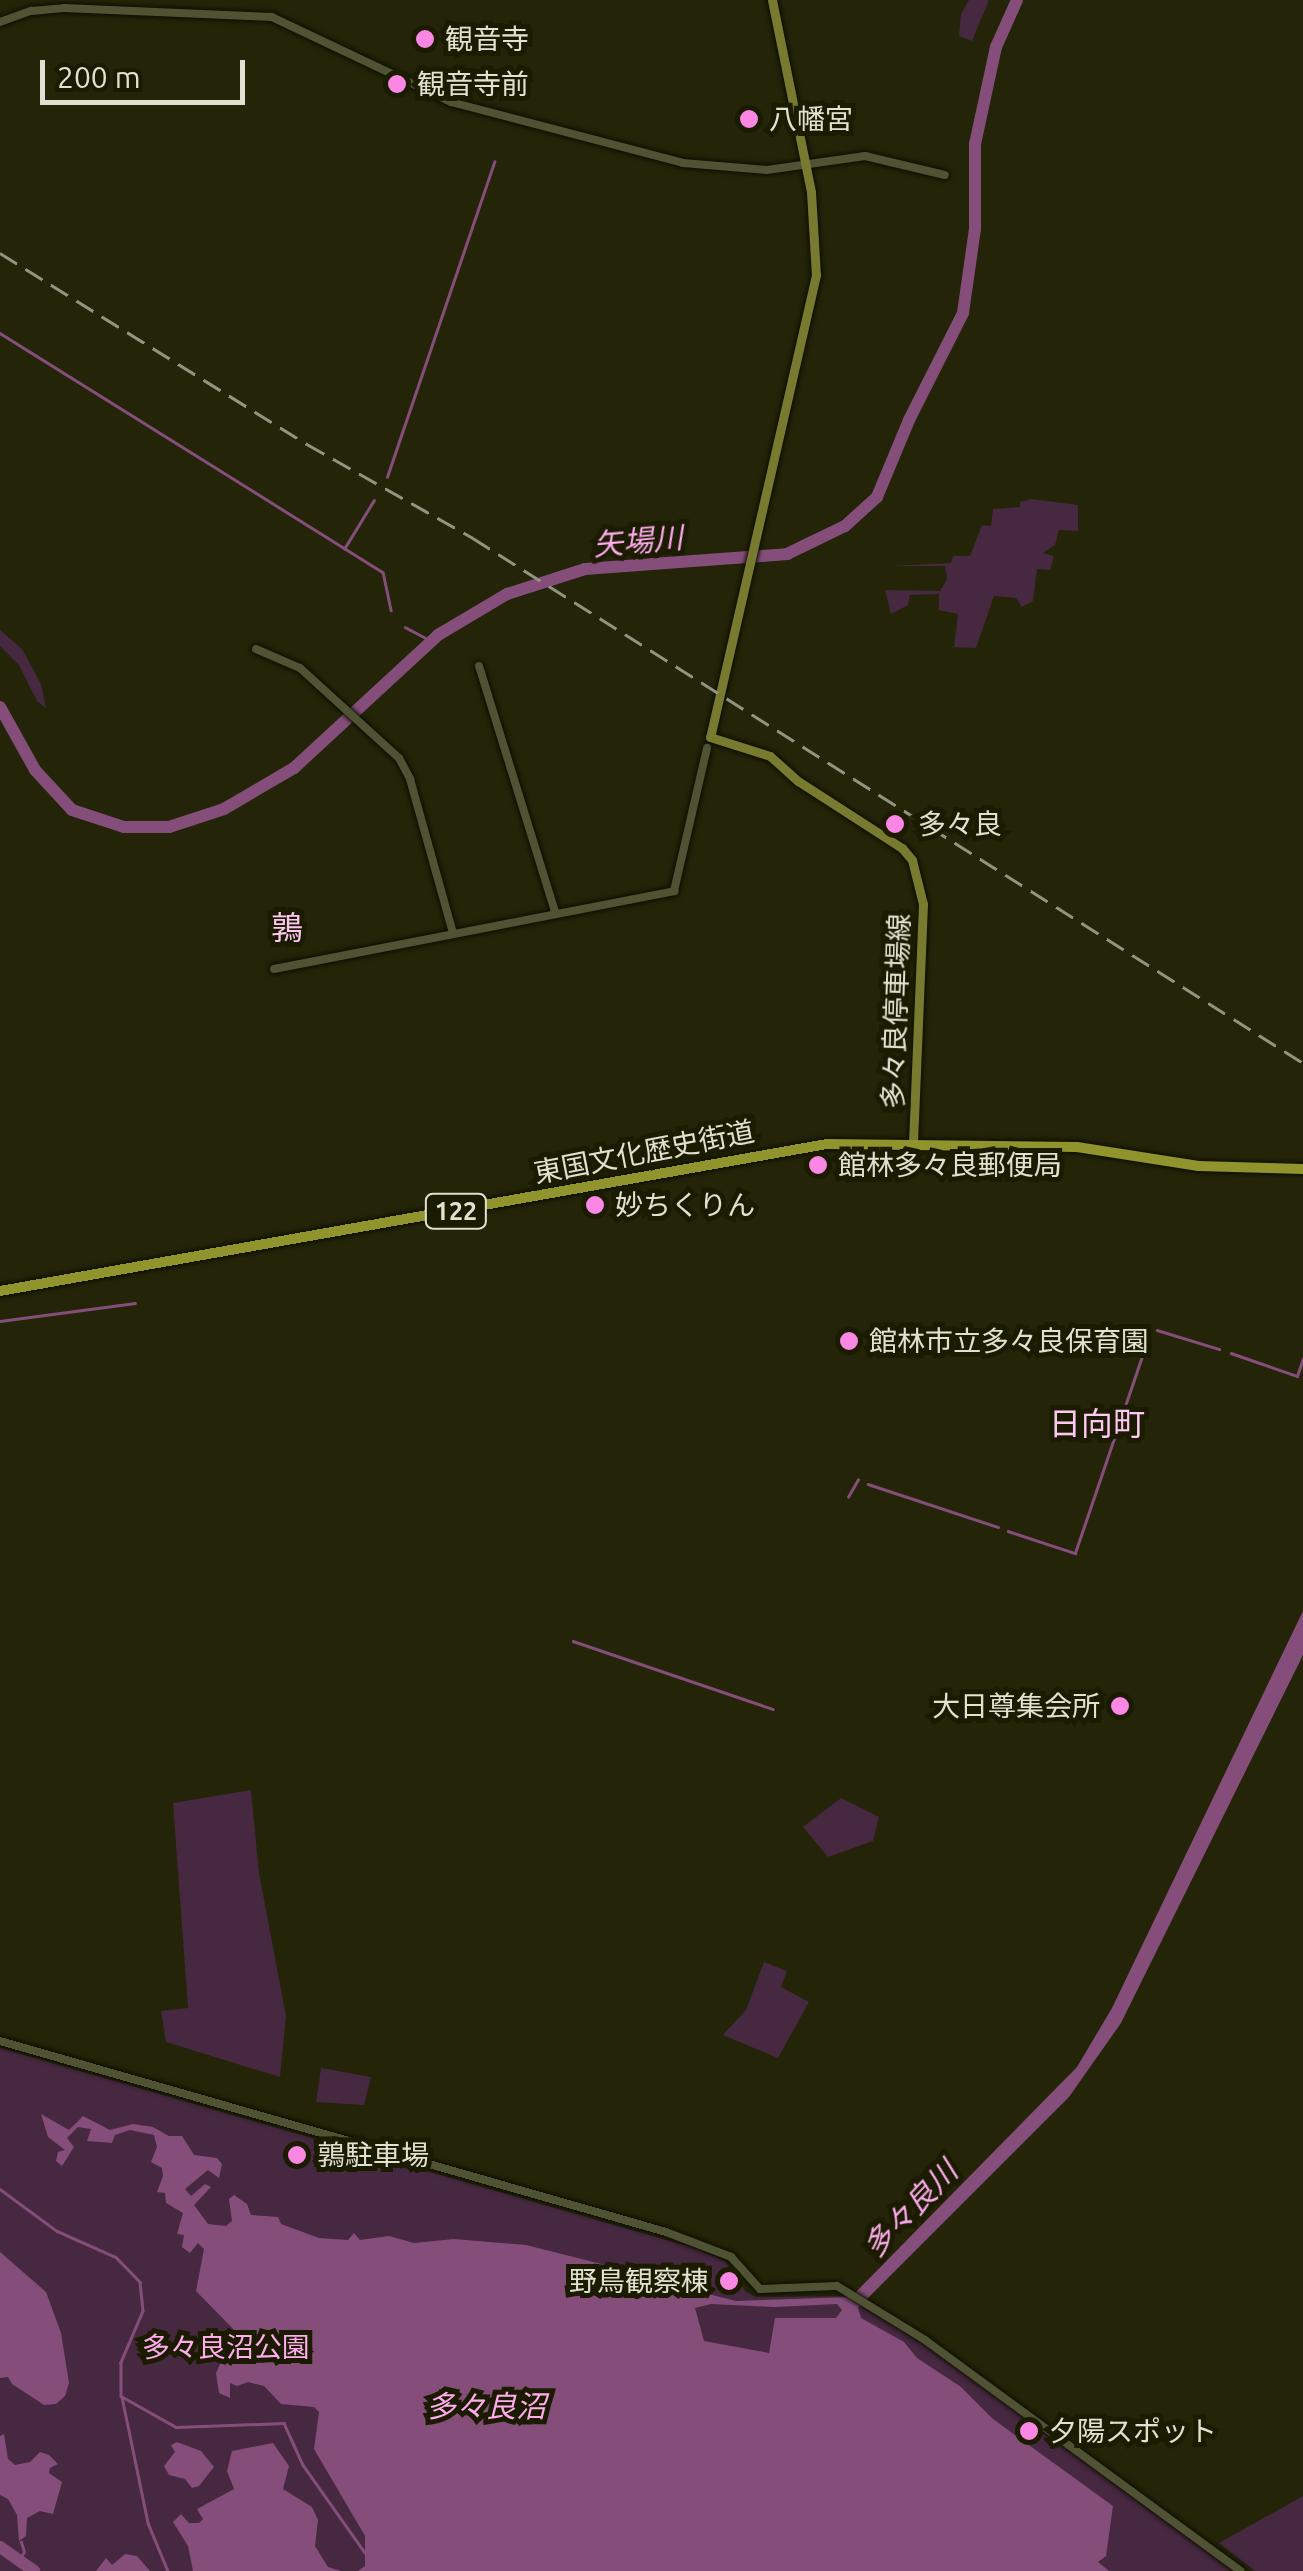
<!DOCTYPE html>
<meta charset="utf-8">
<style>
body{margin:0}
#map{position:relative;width:1303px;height:2571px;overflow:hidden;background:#232408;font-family:Ubuntu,"Noto Sans JP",sans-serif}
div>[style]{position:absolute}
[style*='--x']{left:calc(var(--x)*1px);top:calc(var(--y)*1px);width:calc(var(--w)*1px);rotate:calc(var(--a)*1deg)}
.green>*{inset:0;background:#462840}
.water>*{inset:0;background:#854e7a}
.stream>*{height:2.5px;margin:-1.25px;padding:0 1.25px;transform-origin:1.25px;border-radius:1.25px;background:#854e7a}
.river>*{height:12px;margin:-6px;padding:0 6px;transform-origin:6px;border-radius:6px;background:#854e7a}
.roads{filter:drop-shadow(0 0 2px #0d0d00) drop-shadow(0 0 2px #0d0d00)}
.minor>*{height:8px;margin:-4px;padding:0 4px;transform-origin:4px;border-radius:4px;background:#505234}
.major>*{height:9px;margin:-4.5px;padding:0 4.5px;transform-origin:4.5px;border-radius:4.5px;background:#777a2f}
.highway>*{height:10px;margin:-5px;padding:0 5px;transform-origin:5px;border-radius:5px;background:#91942c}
.rail>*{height:2.5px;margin-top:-1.25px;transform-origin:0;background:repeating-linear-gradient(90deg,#93947f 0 20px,transparent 0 30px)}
.dots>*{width:28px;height:28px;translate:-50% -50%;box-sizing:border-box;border:5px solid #1a1b01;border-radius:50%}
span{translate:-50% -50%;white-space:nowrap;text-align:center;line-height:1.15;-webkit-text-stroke:10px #1a1b01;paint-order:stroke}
.shield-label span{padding:2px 8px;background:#1a1b01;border:2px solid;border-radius:8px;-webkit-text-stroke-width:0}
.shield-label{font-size:25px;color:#e0e1d0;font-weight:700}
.poi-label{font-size:28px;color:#e0e1d0}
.left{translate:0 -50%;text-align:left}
.right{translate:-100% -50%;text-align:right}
.street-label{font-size:28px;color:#e0e1d0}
.park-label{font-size:28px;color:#feacec}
.water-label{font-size:30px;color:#feaced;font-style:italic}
.quarter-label{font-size:32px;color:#fdc8f1}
.scale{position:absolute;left:40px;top:60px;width:205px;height:45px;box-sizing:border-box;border:5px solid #e0e1d0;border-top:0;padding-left:12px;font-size:30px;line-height:35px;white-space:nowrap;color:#e0e1d0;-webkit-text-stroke:8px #1a1b01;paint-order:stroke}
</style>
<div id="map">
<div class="green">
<i style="clip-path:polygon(969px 0,989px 0,972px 41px,959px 36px,961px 14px)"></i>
<i style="clip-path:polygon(1031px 499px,1078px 505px,1078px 531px,1059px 530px,1055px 545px,1043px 553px,1054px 556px,1050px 570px,1037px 569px,1033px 601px,1022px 607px,1016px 598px,994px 596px,976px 648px,954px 647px,958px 614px,939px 610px,939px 594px,910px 595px,908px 605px,891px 614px,885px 590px,940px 591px,947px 579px,945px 566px,891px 566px,951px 563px,953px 556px,970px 556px,982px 525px,991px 526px,993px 509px,1020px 507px,1020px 502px)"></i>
<i style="clip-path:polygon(0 630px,22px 649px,41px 684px,46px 708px,37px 701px,19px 665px,0 646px)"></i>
<i style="clip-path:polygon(251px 1790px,259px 1873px,286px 2016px,280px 2077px,166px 2042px,161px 2011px,188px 2008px,173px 1803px)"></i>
<i style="clip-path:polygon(841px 1798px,879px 1817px,873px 1841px,828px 1857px,803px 1827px)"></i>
<i style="clip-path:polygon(764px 1962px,787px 1971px,781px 1987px,809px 2002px,778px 2058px,723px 2035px,746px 2010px)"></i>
<i style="clip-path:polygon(0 2048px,694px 2248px,725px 2261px,746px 2292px,756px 2297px,849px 2296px,928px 2347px,1235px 2571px,0 2571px)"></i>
<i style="clip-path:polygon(321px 2068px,371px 2077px,364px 2105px,316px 2102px)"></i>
<i style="clip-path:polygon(1303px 2496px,1303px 2571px,1255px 2571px,1219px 2543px)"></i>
</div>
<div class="water">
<i style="clip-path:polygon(evenodd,1303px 1611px,1303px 1655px,1121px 2023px,1069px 2097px,858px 2308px,861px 2318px,904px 2342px,917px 2358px,961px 2387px,993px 2419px,1113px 2506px,1106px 2556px,1098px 2562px,1109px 2571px,358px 2571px,365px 2566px,365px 2536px,314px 2449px,319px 2412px,314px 2407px,281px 2404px,264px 2386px,248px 2382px,237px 2386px,230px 2383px,230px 2398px,219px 2393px,216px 2373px,221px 2362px,227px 2363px,235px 2353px,240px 2336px,196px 2291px,204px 2249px,198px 2243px,190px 2253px,182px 2247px,184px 2235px,177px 2234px,183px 2213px,166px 2203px,165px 2193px,157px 2192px,163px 2176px,162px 2168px,151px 2162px,157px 2147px,154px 2135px,130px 2130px,115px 2135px,112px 2143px,87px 2141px,91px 2129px,78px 2127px,67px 2138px,74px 2147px,62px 2166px,56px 2161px,58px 2152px,65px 2150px,48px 2137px,41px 2114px,69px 2130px,83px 2116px,110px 2130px,133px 2124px,153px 2127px,169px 2136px,182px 2136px,194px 2155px,217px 2158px,222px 2164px,219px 2178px,208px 2170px,185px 2189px,191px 2196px,205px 2184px,211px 2187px,194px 2205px,208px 2224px,226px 2226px,232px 2221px,229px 2199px,234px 2195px,247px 2204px,251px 2215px,278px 2217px,281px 2224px,319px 2238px,348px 2240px,354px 2233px,360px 2240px,389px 2236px,414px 2243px,454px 2239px,526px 2245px,645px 2275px,650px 2272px,660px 2282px,736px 2301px,851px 2297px,1077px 2067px,1112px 2008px,1303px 1611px,711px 2304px,775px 2307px,837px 2304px,842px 2310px,836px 2318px,775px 2318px,769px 2353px,704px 2341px,695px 2308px,711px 2304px)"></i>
<i style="clip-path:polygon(0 2252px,46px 2292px,61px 2333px,69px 2383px,65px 2396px,56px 2404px,44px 2405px,12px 2384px,8px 2377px,0 2378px)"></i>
<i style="clip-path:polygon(4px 2434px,8px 2459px,15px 2465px,30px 2462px,40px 2452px,49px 2455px,58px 2464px,50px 2468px,49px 2473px,62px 2482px,53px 2514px,40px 2511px,27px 2518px,26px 2536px,19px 2541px,17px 2515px,8px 2499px,0 2495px,0 2436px)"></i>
<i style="clip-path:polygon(177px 2442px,201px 2451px,214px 2467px,199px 2486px,192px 2488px,185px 2479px,169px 2475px,164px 2466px,175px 2452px,171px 2445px)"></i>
<i style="clip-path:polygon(273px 2443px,289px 2466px,283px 2489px,312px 2507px,318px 2520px,315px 2546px,328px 2567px,341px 2571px,193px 2571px,188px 2546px,173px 2522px,181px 2514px,189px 2523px,199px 2523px,203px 2519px,197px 2509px,234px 2489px,227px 2471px,232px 2451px)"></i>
<i style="clip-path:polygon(125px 2554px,137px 2556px,150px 2571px,96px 2571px,106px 2558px,112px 2565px)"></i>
</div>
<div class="stream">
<i style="--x:0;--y:333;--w:451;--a:32"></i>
<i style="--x:383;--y:572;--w:39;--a:78"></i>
<i style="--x:387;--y:477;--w:333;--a:-71.2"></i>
<i style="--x:344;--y:549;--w:57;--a:-58.5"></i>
<i style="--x:405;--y:627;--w:30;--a:28"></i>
<i style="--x:0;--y:1321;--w:136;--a:-7.6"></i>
<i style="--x:1157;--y:1330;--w:65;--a:17"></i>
<i style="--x:1231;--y:1353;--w:70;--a:19.2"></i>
<i style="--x:1297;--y:1376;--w:18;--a:-71"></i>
<i style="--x:868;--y:1484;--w:137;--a:18.3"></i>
<i style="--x:848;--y:1497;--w:20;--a:-60"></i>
<i style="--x:1008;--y:1531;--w:71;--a:18.2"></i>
<i style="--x:1075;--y:1553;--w:227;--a:-71.2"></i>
<i style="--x:573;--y:1641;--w:211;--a:18.8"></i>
<i style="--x:0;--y:2189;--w:71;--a:36.4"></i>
<i style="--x:57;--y:2231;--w:64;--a:23.8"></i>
<i style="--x:116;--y:2257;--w:35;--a:46"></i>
<i style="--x:140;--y:2282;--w:29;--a:84"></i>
<i style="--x:143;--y:2311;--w:56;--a:113.3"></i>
<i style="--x:121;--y:2362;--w:34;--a:90"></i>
<i style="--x:121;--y:2396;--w:63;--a:29.4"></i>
<i style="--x:176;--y:2427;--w:108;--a:-2.1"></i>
<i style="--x:284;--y:2423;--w:46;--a:65.7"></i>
<i style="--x:303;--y:2465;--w:109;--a:54.7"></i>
<i style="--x:122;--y:2397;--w:129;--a:78.3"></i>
<i style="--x:148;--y:2523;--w:52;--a:67.4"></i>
<i style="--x:19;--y:2560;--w:9;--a:-58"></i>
<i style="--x:24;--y:2552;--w:10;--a:-107"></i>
</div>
<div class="river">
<i style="--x:0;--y:707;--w:72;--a:60.9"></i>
<i style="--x:35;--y:770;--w:54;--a:47.2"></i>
<i style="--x:72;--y:810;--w:55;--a:18.1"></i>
<i style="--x:124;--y:827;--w:45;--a:0"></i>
<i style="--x:169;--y:827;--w:58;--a:-18.1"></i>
<i style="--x:224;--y:809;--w:81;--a:-30.4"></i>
<i style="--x:294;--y:768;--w:196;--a:-42.7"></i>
<i style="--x:438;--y:635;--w:80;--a:-30.7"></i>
<i style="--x:507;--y:594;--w:82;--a:-17.8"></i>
<i style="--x:585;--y:569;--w:203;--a:-4.2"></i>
<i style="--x:787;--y:554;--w:64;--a:-25.8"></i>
<i style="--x:845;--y:526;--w:43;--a:-42.2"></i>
<i style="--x:877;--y:497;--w:83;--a:-67.4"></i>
<i style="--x:909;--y:420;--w:120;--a:-63.2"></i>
<i style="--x:963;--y:313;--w:85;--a:-81.9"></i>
<i style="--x:975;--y:229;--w:85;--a:-90"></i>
<i style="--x:975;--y:144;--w:99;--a:-77.8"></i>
<i style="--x:996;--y:47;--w:51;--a:-65.9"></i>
<i style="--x:0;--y:2547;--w:42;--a:35.2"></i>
</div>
<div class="roads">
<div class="minor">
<i style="--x:0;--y:22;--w:33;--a:-20"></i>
<i style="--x:31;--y:11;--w:33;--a:-5"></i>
<i style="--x:64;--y:8;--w:208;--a:2.5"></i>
<i style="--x:272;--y:17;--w:198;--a:25.4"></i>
<i style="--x:451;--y:102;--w:240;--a:14.7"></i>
<i style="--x:683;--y:163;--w:84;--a:4.8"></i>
<i style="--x:767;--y:170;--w:99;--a:-8.1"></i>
<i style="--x:865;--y:156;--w:82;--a:13.4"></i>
<i style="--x:256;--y:649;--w:48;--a:23.4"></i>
<i style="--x:300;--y:668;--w:134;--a:42.3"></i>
<i style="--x:399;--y:758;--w:24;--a:62"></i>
<i style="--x:410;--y:779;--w:160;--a:74.4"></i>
<i style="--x:479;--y:666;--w:257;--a:72.8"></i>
<i style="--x:274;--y:969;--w:408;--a:-11"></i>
<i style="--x:674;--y:891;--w:147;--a:-77"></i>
<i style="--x:0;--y:2041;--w:693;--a:16"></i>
<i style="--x:666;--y:2232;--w:70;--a:21"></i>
<i style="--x:731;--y:2257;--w:43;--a:47.8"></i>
<i style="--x:760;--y:2289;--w:77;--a:-2.2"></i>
<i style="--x:837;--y:2286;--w:103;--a:31.5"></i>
<i style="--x:925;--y:2340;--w:391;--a:36.2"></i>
</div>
<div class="major">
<i style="--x:772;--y:0;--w:196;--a:78.5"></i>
<i style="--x:811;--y:192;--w:83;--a:86.6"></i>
<i style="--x:816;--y:275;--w:474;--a:102.9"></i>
<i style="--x:710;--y:737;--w:63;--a:17.6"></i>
<i style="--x:770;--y:756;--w:38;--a:42"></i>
<i style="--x:798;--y:781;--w:124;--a:32.8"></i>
<i style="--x:902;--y:848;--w:16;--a:50"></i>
<i style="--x:912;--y:860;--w:45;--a:76"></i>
<i style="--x:923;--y:904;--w:239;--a:92.4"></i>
</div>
<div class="highway">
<i style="--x:0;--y:1291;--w:840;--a:-10.08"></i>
<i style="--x:827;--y:1144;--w:250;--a:0.7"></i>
<i style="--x:1077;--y:1147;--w:123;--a:8.9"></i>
<i style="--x:1199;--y:1166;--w:104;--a:1.7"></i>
</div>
</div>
<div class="rail">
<i style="--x:0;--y:253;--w:362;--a:31.9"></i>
<i style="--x:307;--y:444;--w:191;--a:29.5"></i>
<i style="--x:473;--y:538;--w:982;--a:32.31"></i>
</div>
<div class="dots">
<i style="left:425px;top:39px;background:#fb87e5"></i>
<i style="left:397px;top:84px;background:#fb87e5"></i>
<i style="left:749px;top:119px;background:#fb87e5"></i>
<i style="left:895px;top:824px;background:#fb87e5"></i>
<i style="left:818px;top:1165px;background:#fb87e5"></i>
<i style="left:595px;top:1205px;background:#fb87e5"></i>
<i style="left:849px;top:1341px;background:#fb87e5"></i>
<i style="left:1120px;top:1706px;background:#fb87e5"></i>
<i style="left:297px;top:2155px;background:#fb87e5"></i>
<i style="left:729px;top:2281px;background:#fb87e5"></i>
<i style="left:1029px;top:2431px;background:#fb87e5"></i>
</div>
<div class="shield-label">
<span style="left:456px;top:1211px">122</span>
</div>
<div class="poi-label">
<span class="left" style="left:445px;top:39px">観音寺</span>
<span class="left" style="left:417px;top:84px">観音寺前</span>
<span class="left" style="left:769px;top:119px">八幡宮</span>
<span class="left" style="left:918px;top:824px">多々良</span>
<span class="left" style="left:838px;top:1165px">館林多々良郵便局</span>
<span class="left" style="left:615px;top:1205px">妙ちくりん</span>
<span class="left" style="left:869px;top:1341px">館林市立多々良保育園</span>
<span class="right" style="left:1100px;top:1706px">大日尊集会所</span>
<span class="left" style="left:317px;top:2155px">鶉駐車場</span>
<span class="right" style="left:709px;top:2281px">野鳥観察棟</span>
<span class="left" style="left:1049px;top:2431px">夕陽スポット</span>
</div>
<div class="street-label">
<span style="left:896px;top:1011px;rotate:-88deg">多々良停車場線</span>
<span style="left:644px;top:1152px;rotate:-11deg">東国文化歴史街道</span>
</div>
<div class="park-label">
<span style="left:226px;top:2347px">多々良沼公園</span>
</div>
<div class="water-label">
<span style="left:638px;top:541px;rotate:-5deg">矢場川</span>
<span style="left:910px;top:2209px;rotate:-46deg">多々良川</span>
<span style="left:486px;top:2406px">多々良沼</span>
</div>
<div class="quarter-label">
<span style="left:287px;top:927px">鶉</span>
<span style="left:1097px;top:1423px">日向町</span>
</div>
<div class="scale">200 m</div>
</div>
